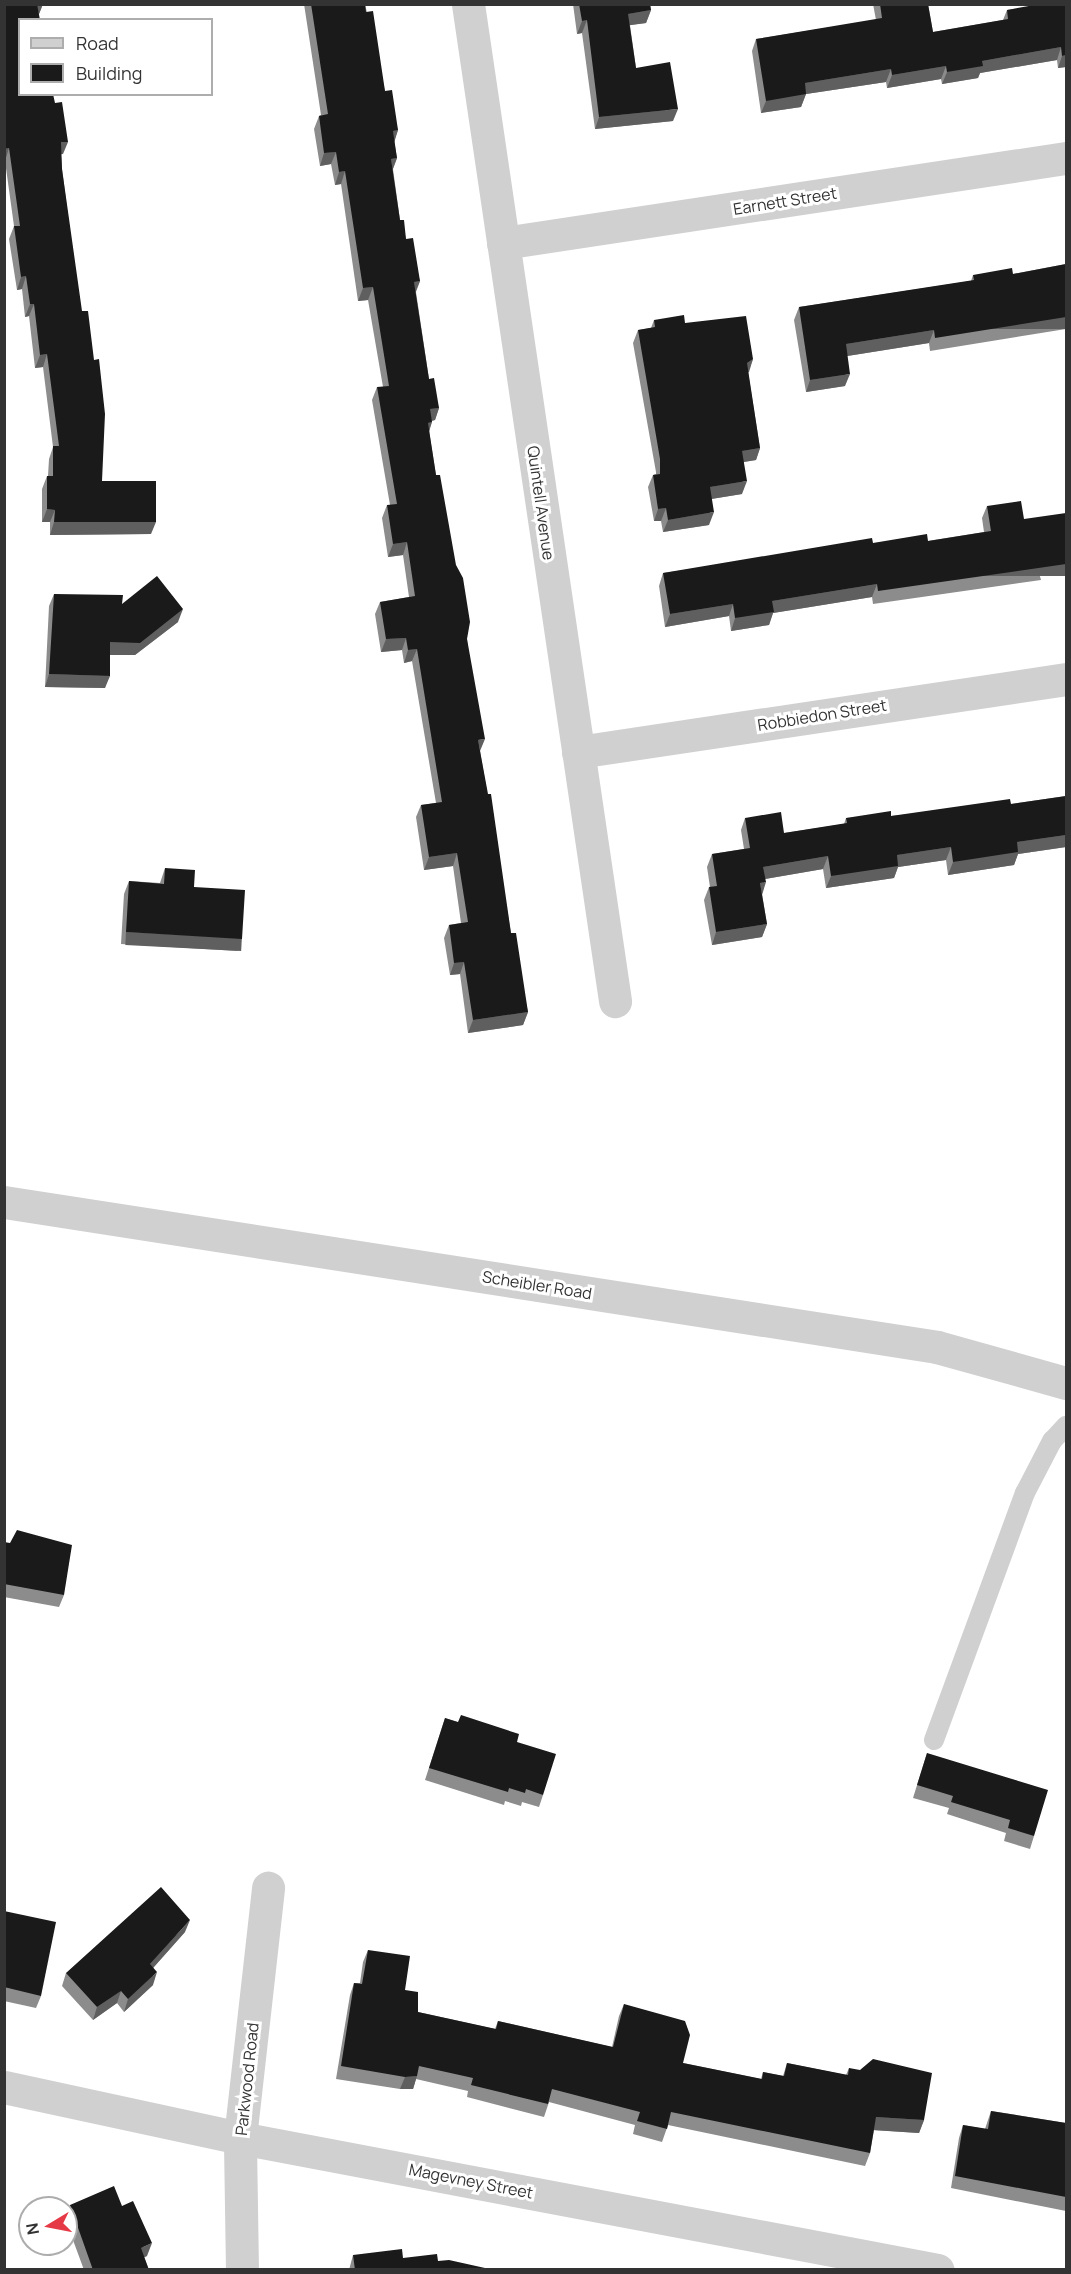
<!DOCTYPE html>
<style>
body{margin:0}
#map{position:relative;width:1071px;height:2274px;overflow:hidden;background:#fff;font-family:Manrope,sans-serif}
div>[style]{position:absolute}
[style*='--x']{left:calc(var(--x)*1px);top:calc(var(--y)*1px);width:calc(var(--w)*1px);rotate:calc(var(--a)*1deg)}
.lane>*{height:20px;margin:-10px;padding:0 10px;transform-origin:10px;border-radius:10px;background:#d0d0d0}
.street>*{height:33px;margin:-16.5px;padding:0 16.5px;transform-origin:16.5px;border-radius:16.5px;background:#d0d0d0}
.wall>*{inset:0;background:#8c8c8c}
.shaded-wall>*{inset:0;background:#5f5f5f;transform-origin:0 0}
.building>*{inset:0;background:#1a1a1a}
span{translate:-50% -50%;white-space:nowrap;text-align:center;line-height:1.15;-webkit-text-stroke:6px #fff;paint-order:stroke}
.street-label{font-size:16px;color:#333}
.frame{position:absolute;inset:0;border:6px solid #333;pointer-events:none}
.legend{position:absolute;left:18px;top:18px;width:195px;height:78px;box-sizing:border-box;background:#fff;border:2px solid #adadad;margin:0;padding:8px 10px;list-style:none;font-size:18px;color:#333}
.legend li{display:flex;align-items:center;gap:12px;height:30px}
.legend b{width:30px;border:2px solid #adadad}
.north{position:absolute;left:18px;top:2196px;width:60px;height:60px;box-sizing:border-box;background:#fff;border:2px solid #adadad;border-radius:50%;rotate:260deg;font-size:16px;font-weight:700;line-height:24px;text-align:center;color:#333}
.north::after{content:'';display:block;margin:auto;width:21px;height:27px;background:#e63946;clip-path:polygon(50% 0,100% 100%,50% 72%,0 100%)}
</style>
<div id="map">
<div class="lane">
<i style="--x:934;--y:1740;--w:263;--a:-69.8"></i>
<i style="--x:1025;--y:1493;--w:59;--a:-62.6"></i>
<i style="--x:1052;--y:1441;--w:21;--a:-47"></i>
</div>
<div class="street">
<i style="--x:468;--y:4;--w:1008;--a:81.61"></i>
<i style="--x:503;--y:243;--w:569;--a:-8.59"></i>
<i style="--x:578;--y:752;--w:493;--a:-8.5"></i>
<i style="--x:4;--y:1202;--w:944;--a:8.83"></i>
<i style="--x:937;--y:1347;--w:134;--a:15.6"></i>
<i style="--x:4;--y:2087;--w:241;--a:12.2"></i>
<i style="--x:240;--y:2138;--w:710;--a:10.71"></i>
<i style="--x:242;--y:2270;--w:132;--a:-90.9"></i>
<i style="--x:240;--y:2138;--w:252;--a:-83.6"></i>
</div>
<div class="wall">
<i style="clip-path:polygon(4px 4px,43px 4px,39px 14px,20px 20px,63px 154px,61px 154px,62px 169px,102px 481px,151px 534px,50px 535px,50px 522px,42px 522px,42px 489px,47px 476px,48px 476px,49px 459px,53px 447px,43px 367px,35px 368px,29px 316px,25px 317px,22px 289px,17px 290px,9px 239px,14px 226px,5px 161px)"></i>
<i style="clip-path:polygon(304px 4px,365px 4px,385px 91px,398px 130px,394px 141px,397px 158px,393px 169px,400px 220px,420px 281px,416px 292px,429px 379px,439px 408px,435px 420px,432px 421px,429px 431px,436px 475px,467px 639px,480px 751px,511px 933px,528px 1012px,523px 1025px,468px 1033px,460px 974px,450px 975px,444px 938px,449px 925px,461px 923px,453px 866px,424px 870px,416px 817px,421px 805px,436px 803px,412px 661px,404px 663px,402px 650px,381px 652px,375px 614px,380px 602px,409px 597px,403px 555px,388px 557px,382px 518px,387px 505px,390px 505px,372px 400px,377px 387px,383px 387px,368px 300px,358px 301px,341px 184px,335px 185px,331px 164px,320px 166px,314px 129px,319px 116px,321px 115px)"></i>
<i style="clip-path:polygon(573px 4px,650px 4px,651px 10px,646px 23px,630px 25px,636px 68px,673px 121px,595px 129px,582px 33px,577px 34px)"></i>
<i style="clip-path:polygon(873px 4px,928px 4px,933px 32px,1003px 20px,1007px 10px,1034px 6px,1033px 4px,1066px 4px,1066px 67px,1058px 68px,1057px 60px,980px 73px,978px 78px,942px 84px,941px 79px,887px 88px,886px 82px,806px 94px,801px 107px,761px 113px,752px 51px,756px 39px,876px 20px)"></i>
<i style="clip-path:polygon(1066px 264px,1066px 329px,930px 351px,929px 343px,847px 356px,845px 386px,806px 392px,794px 320px,799px 307px,971px 281px,973px 275px,1013px 274px)"></i>
<i style="clip-path:polygon(654px 320px,685px 323px,753px 359px,748px 372px,760px 448px,756px 460px,744px 462px,742px 494px,711px 499px,709px 525px,663px 532px,661px 521px,654px 521px,648px 487px,653px 475px,656px 474px,656px 472px,633px 343px,638px 330px,651px 328px)"></i>
<i style="clip-path:polygon(987px 506px,1024px 519px,1041px 580px,873px 604px,872px 597px,773px 613px,769px 625px,731px 631px,729px 616px,665px 627px,659px 586px,663px 573px,873px 543px,928px 541px,984px 532px,982px 518px)"></i>
<i style="clip-path:polygon(54px 594px,122px 604px,178px 622px,135px 655px,110px 655px,105px 688px,45px 687px,49px 606px)"></i>
<i style="clip-path:polygon(1066px 796px,1066px 847px,1018px 854px,1014px 865px,948px 875px,946px 860px,898px 867px,894px 878px,826px 888px,823px 869px,765px 879px,762px 894px,767px 924px,762px 937px,712px 945px,704px 900px,709px 887px,710px 887px,707px 867px,712px 854px,744px 849px,741px 830px,745px 818px,784px 833px,844px 824px,846px 818px,891px 816px,1011px 804px)"></i>
<i style="clip-path:polygon(165px 868px,194px 887px,238px 951px,121px 944px,124px 894px,129px 881px,160px 883px)"></i>
<i style="clip-path:polygon(4px 1542px,64px 1595px,59px 1607px,4px 1597px)"></i>
<i style="clip-path:polygon(445px 1718px,517px 1742px,543px 1795px,539px 1807px,522px 1802px,521px 1806px,505px 1801px,504px 1805px,425px 1780px)"></i>
<i style="clip-path:polygon(927px 1753px,1034px 1836px,1030px 1849px,1004px 1841px,1006px 1833px,947px 1814px,949px 1808px,913px 1798px)"></i>
<i style="clip-path:polygon(4px 1911px,41px 1996px,36px 2008px,4px 2001px)"></i>
<i style="clip-path:polygon(185px 1932px,153px 1968px,153px 1985px,124px 2012px,117px 2003px,93px 2020px,62px 1986px,66px 1973px)"></i>
<i style="clip-path:polygon(368px 1950px,405px 1990px,418px 2012px,495px 2029px,498px 2021px,612px 2047px,619px 2016px,624px 2004px,683px 2063px,761px 2079px,763px 2072px,783px 2076px,787px 2063px,846px 2075px,849px 2068px,924px 2120px,919px 2133px,874px 2130px,870px 2153px,865px 2166px,668px 2125px,662px 2142px,633px 2134px,635px 2125px,549px 2102px,544px 2117px,467px 2097px,468px 2091px,416px 2079px,413px 2089px,400px 2089px,336px 2079px,350px 1995px,354px 1983px,360px 1983px,363px 1962px)"></i>
<i style="clip-path:polygon(991px 2111px,1066px 2123px,1066px 2211px,951px 2188px,959px 2138px,963px 2125px,985px 2129px)"></i>
<i style="clip-path:polygon(70px 2205px,122px 2206px,147px 2256px,144px 2257px,149px 2270px,84px 2270px,66px 2221px,66px 2215px)"></i>
<i style="clip-path:polygon(353px 2255px,438px 2261px,494px 2270px,349px 2270px)"></i>
</div>
<div class="shaded-wall">
<i style="clip-path:polygon(36px 4px,43px 4px,39px 14px)"></i>
<i style="clip-path:polygon(651px 10px,646px 23px,624px 26px,628px 14px)"></i>
<i style="clip-path:polygon(587px 20px,582px 33px,577px 34px,582px 21px)"></i>
<i style="clip-path:polygon(1061px 47px,1057px 60px,980px 73px,978px 78px,942px 84px,947px 72px,982px 61px)"></i>
<i style="clip-path:polygon(1066px 55px,1066px 67px,1058px 68px,1062px 56px)"></i>
<i style="clip-path:polygon(946px 66px,941px 79px,887px 88px,892px 75px)"></i>
<i style="clip-path:polygon(891px 69px,886px 82px,806px 94px,801px 107px,761px 113px,766px 101px,805px 83px)"></i>
<i style="clip-path:polygon(678px 109px,673px 121px,595px 129px,599px 117px)"></i>
<i style="clip-path:polygon(398px 130px,394px 143px,393px 131px)"></i>
<i style="clip-path:polygon(61px 142px,68px 142px,63px 154px,56px 155px)"></i>
<i style="clip-path:polygon(9px 148px,5px 161px,4px 161px,4px 149px)"></i>
<i style="clip-path:polygon(336px 152px,331px 164px,320px 166px,324px 153px)"></i>
<i style="clip-path:polygon(397px 158px,392px 171px,391px 159px)"></i>
<i style="clip-path:polygon(345px 171px,341px 184px,335px 185px,339px 172px)"></i>
<i style="clip-path:polygon(26px 276px,22px 289px,17px 290px,21px 277px)"></i>
<i style="clip-path:polygon(420px 281px,415px 293px,414px 282px)"></i>
<i style="clip-path:polygon(373px 287px,368px 300px,358px 301px,363px 288px)"></i>
<i style="clip-path:polygon(30px 304px,34px 304px,29px 316px,25px 317px)"></i>
<i style="left:1066px;top:317px;width:12px;height:133px;rotate:90deg"></i>
<i style="clip-path:polygon(934px 330px,929px 343px,841px 357px,846px 344px)"></i>
<i style="clip-path:polygon(47px 354px,43px 367px,35px 368px,40px 355px)"></i>
<i style="clip-path:polygon(753px 359px,749px 372px,742px 376px,747px 363px)"></i>
<i style="clip-path:polygon(850px 374px,845px 386px,806px 392px,810px 380px)"></i>
<i style="clip-path:polygon(439px 408px,435px 420px,425px 422px,430px 409px)"></i>
<i style="clip-path:polygon(432px 422px,428px 435px,428px 423px)"></i>
<i style="clip-path:polygon(760px 448px,756px 460px,737px 463px,742px 451px)"></i>
<i style="clip-path:polygon(747px 481px,742px 494px,705px 500px,710px 487px)"></i>
<i style="clip-path:polygon(666px 508px,661px 521px,654px 521px,658px 509px)"></i>
<i style="clip-path:polygon(47px 509px,55px 510px,50px 522px,42px 522px)"></i>
<i style="clip-path:polygon(714px 512px,709px 525px,663px 532px,668px 520px)"></i>
<i style="clip-path:polygon(54px 522px,156px 522px,151px 534px,50px 535px)"></i>
<i style="clip-path:polygon(407px 542px,403px 555px,388px 557px,393px 544px)"></i>
<i style="left:1066px;top:564px;width:12px;height:190px;rotate:90deg"></i>
<i style="clip-path:polygon(877px 584px,872px 597px,773px 613px,769px 625px,731px 631px,735px 618px,772px 601px)"></i>
<i style="clip-path:polygon(733px 604px,729px 616px,665px 627px,670px 614px)"></i>
<i style="clip-path:polygon(183px 609px,178px 622px,135px 655px,106px 655px,110px 642px)"></i>
<i style="clip-path:polygon(406px 638px,402px 650px,381px 652px,386px 639px)"></i>
<i style="clip-path:polygon(417px 649px,412px 661px,404px 663px,408px 650px)"></i>
<i style="clip-path:polygon(49px 674px,110px 676px,105px 688px,45px 687px)"></i>
<i style="clip-path:polygon(485px 739px,480px 751px,478px 740px)"></i>
<i style="clip-path:polygon(1066px 835px,1066px 847px,1018px 854px,1014px 865px,948px 875px,953px 862px,1017px 842px)"></i>
<i style="clip-path:polygon(951px 847px,946px 860px,898px 867px,894px 878px,826px 888px,831px 876px,897px 855px)"></i>
<i style="clip-path:polygon(457px 853px,453px 866px,424px 870px,429px 857px)"></i>
<i style="clip-path:polygon(828px 856px,823px 869px,759px 880px,763px 867px)"></i>
<i style="clip-path:polygon(766px 882px,762px 895px,760px 883px)"></i>
<i style="clip-path:polygon(767px 924px,762px 937px,712px 945px,716px 932px)"></i>
<i style="left:126px;top:932px;width:116px;height:13px;rotate:3deg"></i>
<i style="clip-path:polygon(464px 962px,460px 974px,450px 975px,454px 963px)"></i>
<i style="clip-path:polygon(528px 1012px,523px 1025px,468px 1033px,473px 1020px)"></i>
<i style="clip-path:polygon(190px 1920px,185px 1932px,145px 1977px,150px 1964px)"></i>
<i style="clip-path:polygon(157px 1972px,153px 1985px,124px 2012px,128px 1999px)"></i>
<i style="clip-path:polygon(121px 1991px,117px 2003px,93px 2020px,97px 2007px)"></i>
<i style="clip-path:polygon(417px 2076px,413px 2089px,400px 2089px,405px 2077px)"></i>
<i style="clip-path:polygon(876px 2117px,924px 2120px,919px 2133px,872px 2130px)"></i>
<i style="clip-path:polygon(152px 2243px,147px 2256px,136px 2261px,141px 2248px)"></i>
</div>
<div class="building">
<i style="clip-path:polygon(4px 4px,37px 4px,40px 20px,20px 20px,20px 94px,53px 94px,55px 103px,62px 102px,68px 142px,61px 142px,62px 169px,82px 311px,88px 311px,94px 360px,99px 359px,105px 414px,102px 481px,156px 481px,156px 522px,54px 522px,55px 510px,47px 509px,47px 476px,53px 476px,53px 446px,59px 446px,47px 354px,40px 355px,34px 304px,30px 304px,26px 276px,21px 277px,14px 226px,20px 226px,9px 148px,4px 149px)"></i>
<i style="clip-path:polygon(311px 4px,365px 4px,366px 12px,373px 11px,385px 91px,392px 90px,398px 130px,393px 131px,397px 158px,391px 159px,400px 220px,404px 220px,406px 239px,413px 238px,420px 281px,414px 282px,429px 379px,434px 378px,439px 408px,430px 409px,432px 422px,428px 423px,436px 475px,440px 475px,456px 565px,463px 578px,470px 622px,467px 639px,485px 739px,478px 740px,488px 794px,491px 794px,511px 933px,516px 933px,528px 1012px,473px 1020px,464px 962px,454px 963px,449px 925px,468px 922px,457px 853px,429px 857px,421px 805px,442px 802px,417px 649px,408px 650px,406px 638px,386px 639px,380px 602px,415px 596px,407px 542px,393px 544px,387px 505px,397px 504px,377px 387px,389px 386px,373px 287px,363px 288px,345px 171px,339px 172px,336px 152px,324px 153px,319px 116px,328px 114px)"></i>
<i style="clip-path:polygon(579px 4px,650px 4px,651px 10px,628px 14px,636px 68px,670px 62px,678px 109px,599px 117px,587px 20px,582px 21px)"></i>
<i style="clip-path:polygon(880px 4px,928px 4px,933px 32px,1008px 19px,1007px 10px,1040px 4px,1066px 4px,1066px 55px,1062px 56px,1061px 47px,982px 61px,983px 66px,947px 72px,946px 66px,892px 75px,891px 69px,805px 83px,806px 94px,766px 101px,756px 39px,882px 18px)"></i>
<i style="clip-path:polygon(1066px 264px,1066px 317px,935px 338px,934px 330px,846px 344px,850px 374px,810px 380px,799px 307px,974px 280px,973px 275px,1012px 268px,1013px 274px)"></i>
<i style="clip-path:polygon(684px 315px,685px 323px,746px 316px,753px 359px,747px 363px,760px 448px,742px 451px,747px 481px,710px 487px,714px 512px,668px 520px,666px 508px,658px 509px,653px 475px,660px 474px,660px 459px,638px 330px,655px 327px,654px 320px)"></i>
<i style="clip-path:polygon(1021px 501px,1024px 519px,1066px 513px,1066px 564px,878px 591px,877px 584px,772px 601px,774px 612px,735px 618px,733px 604px,670px 614px,663px 573px,872px 538px,873px 543px,927px 534px,928px 541px,991px 531px,987px 506px)"></i>
<i style="clip-path:polygon(157px 576px,183px 609px,140px 643px,110px 642px,110px 676px,49px 674px,54px 594px,123px 595px,122px 604px)"></i>
<i style="clip-path:polygon(1066px 796px,1066px 835px,1017px 842px,1018px 852px,953px 862px,951px 847px,897px 855px,898px 866px,831px 876px,828px 856px,763px 867px,766px 882px,760px 883px,767px 924px,716px 932px,709px 887px,717px 886px,712px 854px,750px 848px,745px 818px,781px 812px,784px 833px,847px 823px,846px 818px,891px 811px,891px 816px,1010px 799px,1011px 804px)"></i>
<i style="clip-path:polygon(165px 868px,195px 870px,194px 887px,245px 890px,242px 939px,126px 932px,129px 881px,164px 884px)"></i>
<i style="clip-path:polygon(17px 1530px,72px 1545px,64px 1595px,4px 1584px,4px 1542px,10px 1543px)"></i>
<i style="clip-path:polygon(461px 1715px,519px 1734px,517px 1742px,556px 1754px,543px 1795px,526px 1789px,525px 1793px,509px 1788px,508px 1792px,429px 1768px,445px 1718px,458px 1722px)"></i>
<i style="clip-path:polygon(927px 1753px,1048px 1790px,1034px 1836px,1008px 1828px,1010px 1820px,951px 1802px,953px 1796px,917px 1785px)"></i>
<i style="clip-path:polygon(161px 1887px,190px 1920px,150px 1964px,157px 1972px,128px 1999px,121px 1991px,97px 2007px,66px 1973px)"></i>
<i style="clip-path:polygon(4px 1911px,56px 1922px,41px 1996px,4px 1987px)"></i>
<i style="clip-path:polygon(368px 1950px,410px 1956px,405px 1990px,418px 1992px,418px 2012px,496px 2029px,498px 2021px,613px 2047px,624px 2004px,685px 2021px,690px 2035px,683px 2063px,762px 2079px,763px 2072px,784px 2076px,787px 2063px,848px 2075px,849px 2068px,860px 2070px,873px 2059px,932px 2073px,924px 2120px,876px 2117px,870px 2153px,671px 2112px,667px 2129px,637px 2121px,640px 2112px,552px 2089px,548px 2104px,471px 2085px,473px 2078px,419px 2066px,417px 2076px,405px 2077px,341px 2066px,354px 1983px,362px 1984px)"></i>
<i style="clip-path:polygon(991px 2111px,1066px 2123px,1066px 2197px,955px 2176px,963px 2125px,988px 2129px)"></i>
<i style="clip-path:polygon(114px 2186px,122px 2206px,133px 2201px,152px 2243px,141px 2248px,149px 2270px,93px 2270px,70px 2205px)"></i>
<i style="clip-path:polygon(402px 2249px,403px 2258px,437px 2254px,438px 2261px,449px 2260px,494px 2270px,355px 2270px,353px 2255px)"></i>
</div>
<div class="street-label">
<span style="left:785px;top:201px;rotate:-9deg">Earnett Street</span>
<span style="left:541px;top:503px;rotate:82deg">Quintell Avenue</span>
<span style="left:822px;top:715px;rotate:-9deg">Robbiedon Street</span>
<span style="left:537px;top:1285px;rotate:9deg">Scheibler Road</span>
<span style="left:247px;top:2079px;rotate:-84deg">Parkwood Road</span>
<span style="left:471px;top:2181px;rotate:11deg">Magevney Street</span>
</div>
<div class="frame"></div>
<ul class="legend">
<li><b style="height:8px;background:#d0d0d0"></b>Road</li>
<li><b style="height:16px;background:#1a1a1a"></b>Building</li>
</ul>
<div class="north">N</div>
</div>
